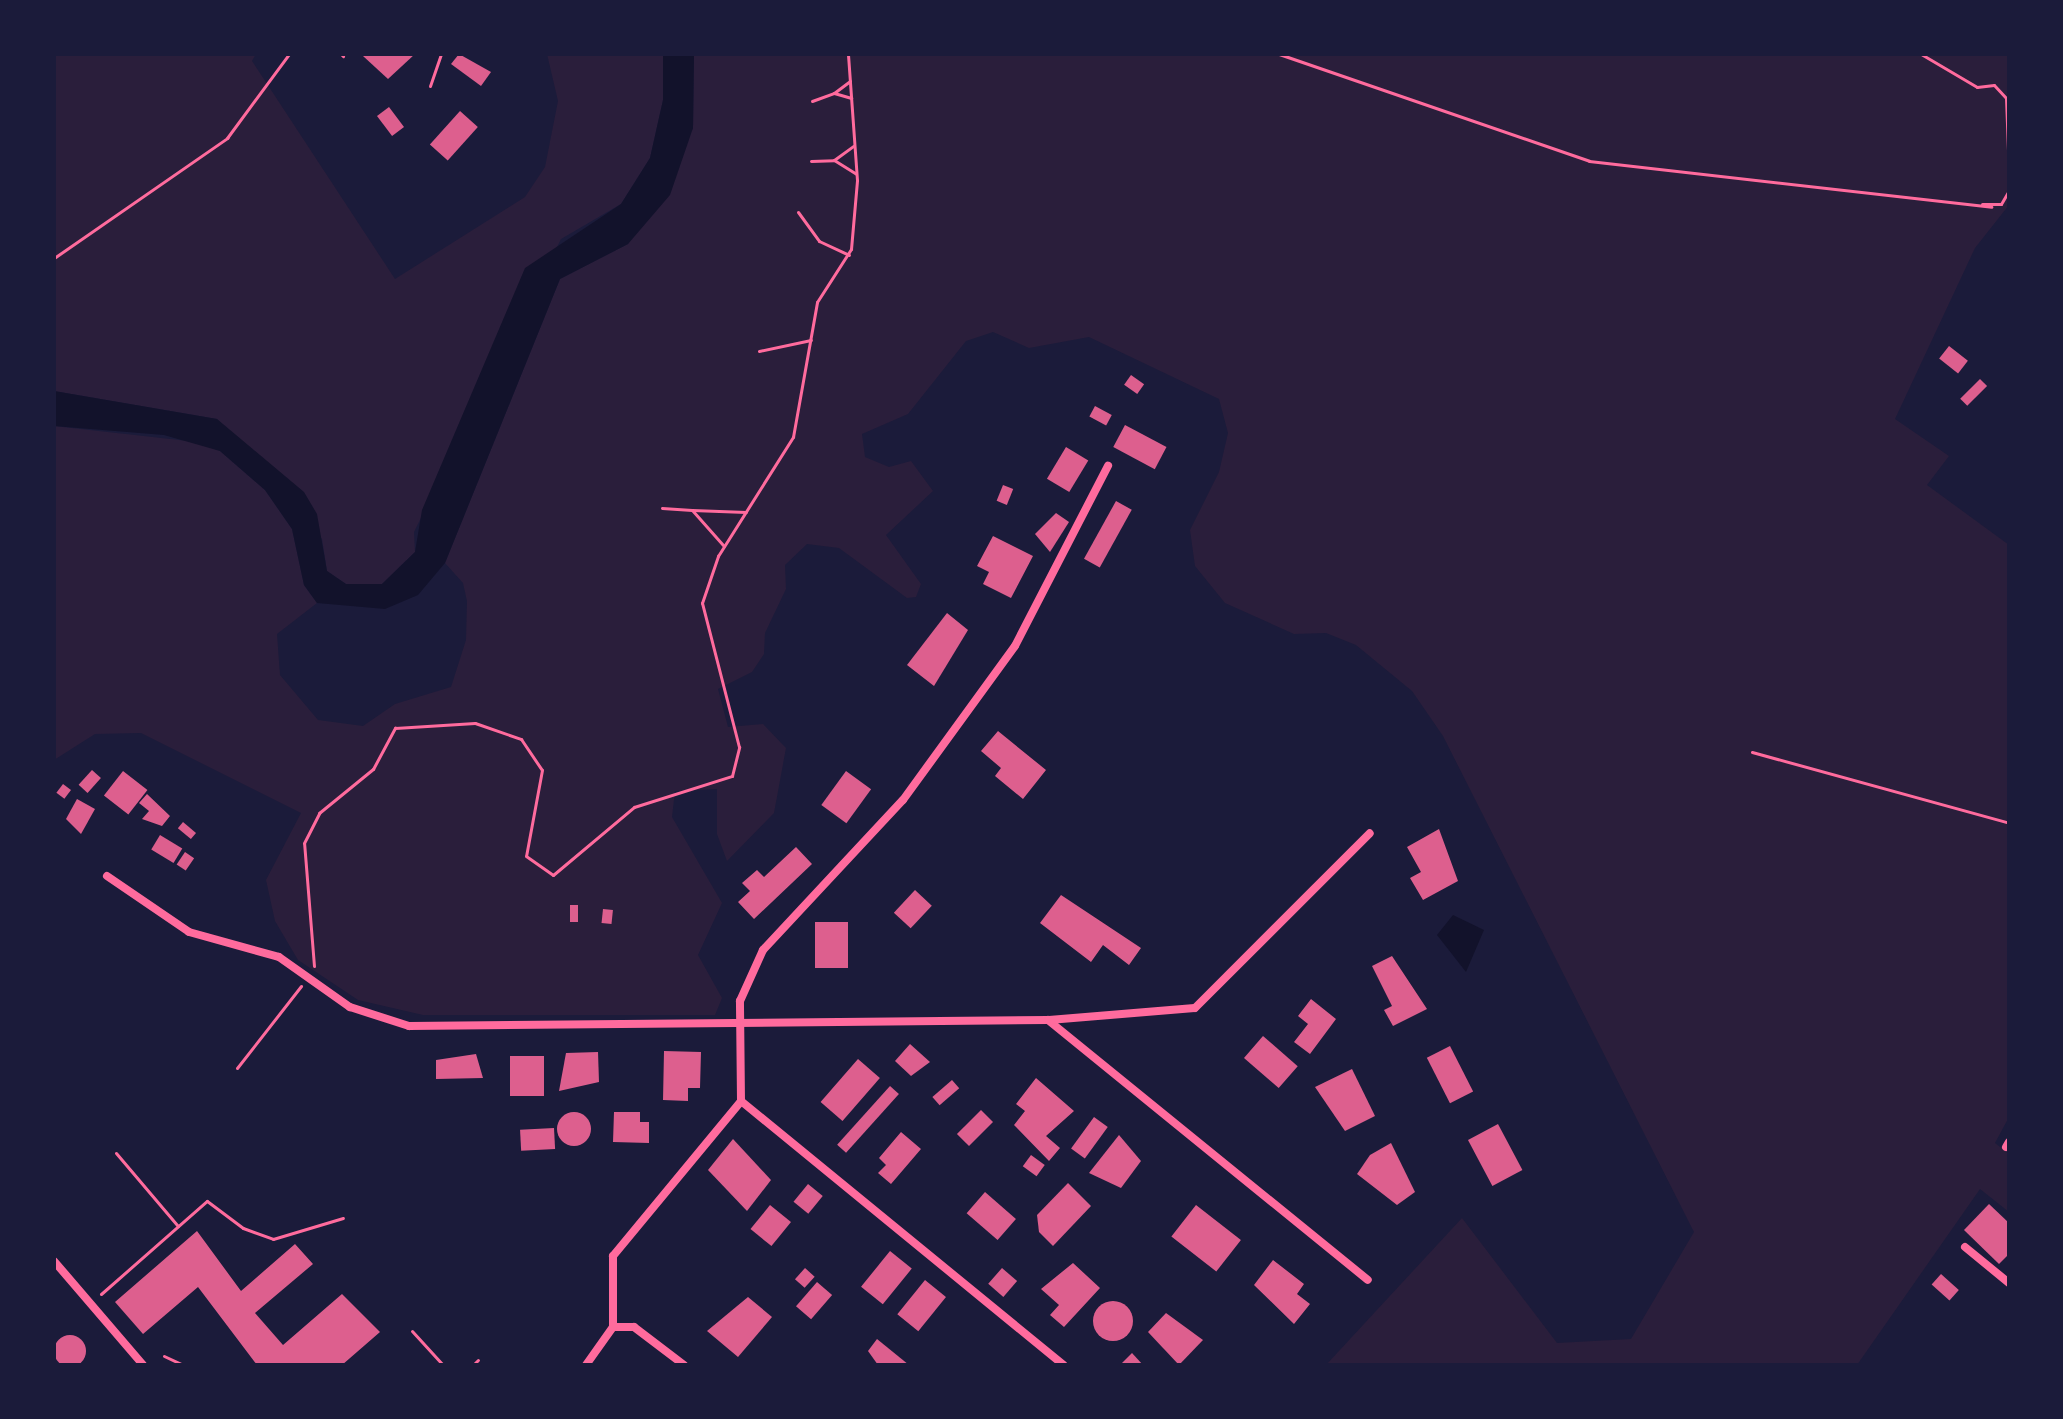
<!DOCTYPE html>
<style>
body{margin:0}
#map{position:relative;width:2063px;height:1419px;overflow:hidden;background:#1b1b3a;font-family:Jost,sans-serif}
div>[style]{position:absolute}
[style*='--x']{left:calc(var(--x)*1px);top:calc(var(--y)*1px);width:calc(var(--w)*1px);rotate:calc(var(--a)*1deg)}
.green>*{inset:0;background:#2a1e3b}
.water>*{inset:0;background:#12122b}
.building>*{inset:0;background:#dd5f8e;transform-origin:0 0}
.round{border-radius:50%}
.path>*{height:3px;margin:-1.5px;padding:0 1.5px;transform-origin:1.5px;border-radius:1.5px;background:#ff6b9d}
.minor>*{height:8px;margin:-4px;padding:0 4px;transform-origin:4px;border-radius:4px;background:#ff6b9d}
span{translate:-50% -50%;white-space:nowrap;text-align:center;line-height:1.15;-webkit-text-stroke:7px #1b1b3a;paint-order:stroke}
.frame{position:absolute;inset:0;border:56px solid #1b1b3a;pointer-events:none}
</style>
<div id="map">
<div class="green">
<i style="clip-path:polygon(54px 54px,256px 54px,252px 61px,395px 279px,525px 197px,545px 167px,558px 101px,547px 54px,663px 54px,663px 100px,650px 158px,621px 204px,561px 239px,414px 532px,415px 552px,382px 584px,346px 584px,327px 571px,322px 539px,217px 419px,54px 391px)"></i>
<i style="clip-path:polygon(694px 54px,2009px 54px,2009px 205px,1975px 248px,1895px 419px,1949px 456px,1927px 485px,2009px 545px,2009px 1117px,1995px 1143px,2009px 1154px,2009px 1212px,1980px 1189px,1857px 1365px,1326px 1365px,1462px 1218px,1557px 1343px,1631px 1339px,1694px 1232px,1443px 736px,1412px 691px,1356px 645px,1326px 633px,1294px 634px,1225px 603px,1195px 566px,1190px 530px,1219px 472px,1228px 433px,1219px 399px,1089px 337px,1029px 348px,993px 332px,966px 341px,908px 414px,862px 434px,865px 457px,889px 467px,911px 461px,933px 491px,886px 535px,921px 584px,916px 597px,907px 598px,839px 548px,807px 544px,785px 565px,786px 589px,765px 633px,764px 654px,752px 672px,718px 689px,728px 727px,763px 724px,786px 748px,774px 813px,727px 861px,717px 834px,717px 789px,675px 791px,672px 817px,722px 903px,698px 955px,722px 998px,715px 1015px,423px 1015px,358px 1000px,298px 960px,275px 921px,266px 880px,301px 813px,141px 733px,95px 734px,54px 760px,54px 426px,197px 442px,220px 451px,265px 490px,292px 529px,304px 585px,317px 603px,277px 634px,280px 675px,318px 720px,363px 726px,395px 704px,451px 687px,466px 640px,467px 601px,463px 583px,445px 563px,560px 279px,628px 244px,693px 128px)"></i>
</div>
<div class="water">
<i style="clip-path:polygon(663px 54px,694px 54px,693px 128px,670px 195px,628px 244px,560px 279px,445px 563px,418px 595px,385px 609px,317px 603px,304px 585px,292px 529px,265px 490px,220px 451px,164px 435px,54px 426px,54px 391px,217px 419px,304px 492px,317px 514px,327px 571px,346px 584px,382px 584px,415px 552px,422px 510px,525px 268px,621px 204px,650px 158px,663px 100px)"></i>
<i style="clip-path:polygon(1453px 915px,1484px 930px,1466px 972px,1437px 935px)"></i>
</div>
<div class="building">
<i style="clip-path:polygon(415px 54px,388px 79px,363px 56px,365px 54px)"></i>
<i style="clip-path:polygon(459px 54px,491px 72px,481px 86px,451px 64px)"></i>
<i style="left:389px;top:107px;width:25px;height:15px;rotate:53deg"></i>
<i style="left:460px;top:111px;width:24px;height:45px;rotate:42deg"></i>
<i style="left:1949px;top:346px;width:24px;height:16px;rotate:38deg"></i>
<i style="left:1131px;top:375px;width:16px;height:12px;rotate:35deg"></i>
<i style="left:1980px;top:379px;width:10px;height:28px;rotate:45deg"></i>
<i style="left:1095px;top:406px;width:19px;height:12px;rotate:28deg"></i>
<i style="left:1125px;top:425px;width:47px;height:25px;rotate:28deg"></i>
<i style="left:1066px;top:447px;width:26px;height:37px;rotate:31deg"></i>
<i style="left:1003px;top:485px;width:11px;height:17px;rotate:22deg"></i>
<i style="left:1116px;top:501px;width:18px;height:66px;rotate:29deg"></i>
<i style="clip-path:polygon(1056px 513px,1069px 522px,1050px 552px,1035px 534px)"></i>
<i style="clip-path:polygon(993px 536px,1033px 556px,1011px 598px,983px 584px,989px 572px,977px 566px)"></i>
<i style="clip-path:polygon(947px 613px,968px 630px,934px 686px,907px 665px)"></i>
<i style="clip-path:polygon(998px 731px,1046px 770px,1023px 799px,995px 776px,1001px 768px,981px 751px)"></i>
<i style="left:92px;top:770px;width:12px;height:20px;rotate:42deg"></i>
<i style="left:123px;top:771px;width:31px;height:31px;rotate:38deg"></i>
<i style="left:846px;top:771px;width:31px;height:42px;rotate:36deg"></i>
<i style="left:63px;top:784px;width:10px;height:11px;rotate:37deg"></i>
<i style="clip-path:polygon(147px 794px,170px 816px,162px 826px,142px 819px,149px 811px,139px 803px)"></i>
<i style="clip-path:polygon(77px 799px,95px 809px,81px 834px,66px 819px)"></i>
<i style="left:183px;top:822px;width:17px;height:8px;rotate:40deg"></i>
<i style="clip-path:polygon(1439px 829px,1458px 881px,1423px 900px,1410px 878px,1421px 872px,1407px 847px)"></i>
<i style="left:160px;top:835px;width:26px;height:17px;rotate:31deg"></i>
<i style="clip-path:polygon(796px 847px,812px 864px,754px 919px,738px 902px,750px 891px,742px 883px,757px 870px,764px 877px)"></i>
<i style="left:185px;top:852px;width:11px;height:15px;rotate:34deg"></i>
<i style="left:915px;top:890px;width:23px;height:31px;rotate:43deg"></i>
<i style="clip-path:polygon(1061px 895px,1141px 948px,1129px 965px,1103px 945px,1091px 962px,1040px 923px)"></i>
<i style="left:570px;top:905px;width:8px;height:17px"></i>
<i style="left:603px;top:909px;width:10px;height:14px;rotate:6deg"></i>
<i style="left:815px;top:922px;width:33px;height:46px"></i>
<i style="clip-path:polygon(1392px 956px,1427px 1009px,1393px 1026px,1384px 1010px,1392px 1006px,1372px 966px)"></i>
<i style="clip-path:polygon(1311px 999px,1336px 1019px,1310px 1054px,1294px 1042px,1308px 1024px,1298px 1016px)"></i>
<i style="left:1263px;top:1036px;width:46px;height:29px;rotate:41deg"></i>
<i style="clip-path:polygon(910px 1044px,930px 1062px,911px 1076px,895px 1061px)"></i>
<i style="left:1450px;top:1046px;width:51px;height:26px;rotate:63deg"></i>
<i style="clip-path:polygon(664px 1051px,701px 1052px,700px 1088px,688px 1088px,688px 1101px,663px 1100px)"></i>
<i style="clip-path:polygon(598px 1052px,599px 1082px,559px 1091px,566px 1053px)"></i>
<i style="clip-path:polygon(476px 1054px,483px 1078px,436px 1079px,436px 1060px)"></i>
<i style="left:510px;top:1056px;width:34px;height:40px"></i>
<i style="left:858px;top:1059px;width:29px;height:57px;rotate:41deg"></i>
<i style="clip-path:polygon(1352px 1069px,1375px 1116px,1345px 1131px,1315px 1087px)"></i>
<i style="clip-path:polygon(1036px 1078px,1074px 1111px,1046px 1136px,1060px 1148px,1049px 1161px,1014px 1125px,1025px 1111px,1016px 1104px)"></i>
<i style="left:952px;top:1080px;width:11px;height:26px;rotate:49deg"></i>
<i style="left:890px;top:1086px;width:12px;height:79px;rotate:42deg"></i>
<i style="left:981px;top:1110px;width:17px;height:34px;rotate:45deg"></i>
<i style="clip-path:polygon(614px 1112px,640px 1112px,640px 1122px,649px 1122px,649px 1143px,613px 1142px)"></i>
<i class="round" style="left:557px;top:1112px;width:34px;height:34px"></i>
<i style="left:1094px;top:1117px;width:17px;height:39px;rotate:36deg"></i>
<i style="left:1498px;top:1124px;width:52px;height:34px;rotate:62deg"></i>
<i style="left:554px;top:1128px;width:21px;height:34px;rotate:87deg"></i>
<i style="clip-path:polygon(901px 1132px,921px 1149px,891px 1184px,878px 1173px,886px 1165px,879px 1158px)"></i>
<i style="clip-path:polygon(1119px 1135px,1141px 1161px,1121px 1188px,1089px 1173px)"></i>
<i style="clip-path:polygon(733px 1139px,771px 1180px,747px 1211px,708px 1170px)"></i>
<i style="clip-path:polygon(1391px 1143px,1415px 1192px,1397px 1205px,1357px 1174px,1370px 1155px)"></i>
<i style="left:1031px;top:1155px;width:17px;height:14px;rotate:36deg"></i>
<i style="clip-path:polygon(1068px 1183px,1091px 1206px,1053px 1246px,1039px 1232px,1037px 1215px)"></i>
<i style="left:808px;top:1184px;width:19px;height:23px;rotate:39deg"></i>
<i style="left:985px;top:1192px;width:41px;height:28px;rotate:41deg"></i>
<i style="clip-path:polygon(1989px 1204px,2009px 1223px,2009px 1254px,1999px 1264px,1964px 1230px)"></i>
<i style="left:770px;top:1205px;width:27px;height:31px;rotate:39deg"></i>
<i style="left:1196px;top:1205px;width:57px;height:40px;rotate:38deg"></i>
<i style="clip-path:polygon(197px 1231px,241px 1291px,295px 1244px,313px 1264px,255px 1313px,283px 1345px,342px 1294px,380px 1332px,342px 1365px,257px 1365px,198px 1287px,143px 1334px,115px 1302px)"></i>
<i style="left:890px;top:1251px;width:28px;height:46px;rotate:39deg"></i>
<i style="clip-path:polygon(1273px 1260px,1304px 1284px,1297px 1294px,1310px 1304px,1294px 1324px,1254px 1285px)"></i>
<i style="clip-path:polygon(1073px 1263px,1100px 1288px,1064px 1327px,1050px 1315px,1059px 1305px,1041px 1289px)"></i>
<i style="left:805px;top:1268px;width:13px;height:15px;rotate:42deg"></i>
<i style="left:1002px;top:1268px;width:20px;height:21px;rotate:41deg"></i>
<i style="left:1941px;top:1274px;width:24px;height:14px;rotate:42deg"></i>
<i style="left:925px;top:1280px;width:27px;height:44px;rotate:39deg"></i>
<i style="left:817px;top:1282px;width:20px;height:32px;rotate:41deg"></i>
<i style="clip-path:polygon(748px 1297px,772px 1317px,738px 1357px,707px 1331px)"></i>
<i class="round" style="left:1093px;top:1301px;width:40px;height:40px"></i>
<i style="clip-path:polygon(1166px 1313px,1203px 1340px,1179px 1365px,1148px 1332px)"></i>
<i class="round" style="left:54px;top:1335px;width:32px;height:32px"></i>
<i style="clip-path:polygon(877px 1339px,909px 1365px,878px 1365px,868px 1351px)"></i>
<i style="clip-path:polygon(1132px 1353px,1143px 1365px,1120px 1365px)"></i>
</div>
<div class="path">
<i style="--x:341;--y:54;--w:3;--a:45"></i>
<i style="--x:1279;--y:54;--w:328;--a:19"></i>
<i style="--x:1589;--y:161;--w:405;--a:6.5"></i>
<i style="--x:1921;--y:54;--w:65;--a:30.5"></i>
<i style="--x:1977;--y:87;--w:17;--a:-7"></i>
<i style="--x:1994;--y:85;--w:18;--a:47"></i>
<i style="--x:2006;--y:98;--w:77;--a:87.8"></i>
<i style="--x:430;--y:86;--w:34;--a:-71"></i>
<i style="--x:834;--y:93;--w:20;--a:-37"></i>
<i style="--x:812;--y:101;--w:23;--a:-20"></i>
<i style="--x:834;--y:93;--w:18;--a:16"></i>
<i style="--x:834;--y:160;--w:24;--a:-36"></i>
<i style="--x:811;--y:161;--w:23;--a:-2"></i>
<i style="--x:834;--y:160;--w:26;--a:32"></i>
<i style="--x:1982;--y:204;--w:19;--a:0"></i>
<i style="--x:2001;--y:204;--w:16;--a:-60"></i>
<i style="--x:798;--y:212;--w:36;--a:54"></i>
<i style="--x:819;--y:241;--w:33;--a:25"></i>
<i style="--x:54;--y:258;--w:211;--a:-34.7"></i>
<i style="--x:227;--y:138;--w:104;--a:-53.6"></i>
<i style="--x:759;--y:351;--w:53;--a:-11.9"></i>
<i style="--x:662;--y:508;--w:30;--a:4"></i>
<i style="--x:692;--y:510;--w:48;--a:48.4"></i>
<i style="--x:692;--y:510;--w:54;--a:2.1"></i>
<i style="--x:1752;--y:752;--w:267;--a:15.4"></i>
<i style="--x:314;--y:966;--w:123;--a:-94.6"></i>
<i style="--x:304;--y:843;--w:34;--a:-63"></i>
<i style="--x:319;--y:813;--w:70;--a:-39.2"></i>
<i style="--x:373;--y:769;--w:47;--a:-61.8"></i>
<i style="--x:395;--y:728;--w:80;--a:-3.6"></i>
<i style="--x:475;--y:723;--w:49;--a:19.2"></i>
<i style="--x:521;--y:739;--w:37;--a:56"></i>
<i style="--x:542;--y:770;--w:87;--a:100.5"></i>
<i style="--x:526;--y:856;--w:33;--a:35"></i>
<i style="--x:553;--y:875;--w:106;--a:-40"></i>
<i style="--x:634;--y:807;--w:103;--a:-17.6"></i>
<i style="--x:732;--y:776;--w:30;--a:-76"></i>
<i style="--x:739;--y:747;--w:149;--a:-104.4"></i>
<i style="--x:702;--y:603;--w:50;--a:-71.2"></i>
<i style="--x:718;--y:556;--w:141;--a:-57.8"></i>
<i style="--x:793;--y:437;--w:137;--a:-79.9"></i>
<i style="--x:817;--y:302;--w:63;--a:-57.3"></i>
<i style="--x:851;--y:249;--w:69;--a:-85"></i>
<i style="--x:857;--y:180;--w:126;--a:-94.1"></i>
<i style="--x:237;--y:1068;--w:104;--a:-52"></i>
<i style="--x:116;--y:1153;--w:96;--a:49.7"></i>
<i style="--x:101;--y:1294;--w:141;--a:-41.3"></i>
<i style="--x:207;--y:1201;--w:45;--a:36.9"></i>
<i style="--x:243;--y:1228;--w:32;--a:20"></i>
<i style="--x:273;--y:1239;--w:73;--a:-16.7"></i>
<i style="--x:412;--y:1331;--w:46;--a:47.6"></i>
<i style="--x:164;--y:1356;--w:21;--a:25"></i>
<i style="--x:473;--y:1365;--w:7;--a:-45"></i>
</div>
<div class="minor">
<i style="--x:107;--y:876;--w:99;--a:34.3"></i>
<i style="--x:189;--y:932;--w:93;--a:15.5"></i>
<i style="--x:279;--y:957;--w:87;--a:35.2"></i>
<i style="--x:350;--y:1007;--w:62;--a:17.9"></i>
<i style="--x:409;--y:1026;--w:639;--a:-0.54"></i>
<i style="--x:1048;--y:1020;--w:412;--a:39.1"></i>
<i style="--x:1049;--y:1020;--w:146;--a:-4.7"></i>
<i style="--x:1195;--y:1008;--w:247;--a:-45"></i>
<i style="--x:741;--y:1101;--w:417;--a:39.3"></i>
<i style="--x:2006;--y:1147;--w:6;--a:-59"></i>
<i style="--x:1965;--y:1247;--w:57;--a:39.3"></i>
<i style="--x:54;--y:1261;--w:137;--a:49.4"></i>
<i style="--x:613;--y:1327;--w:21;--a:0"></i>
<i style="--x:634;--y:1327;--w:63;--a:37.2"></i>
<i style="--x:586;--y:1365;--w:47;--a:-54.6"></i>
<i style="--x:613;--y:1327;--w:71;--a:-90"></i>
<i style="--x:613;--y:1256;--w:201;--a:-50.4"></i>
<i style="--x:741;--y:1101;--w:100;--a:-90.6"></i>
<i style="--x:740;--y:1001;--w:56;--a:-65.7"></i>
<i style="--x:763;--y:950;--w:205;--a:-47"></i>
<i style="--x:903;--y:800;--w:190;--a:-54"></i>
<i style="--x:1015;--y:646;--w:203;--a:-62.7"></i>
</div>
<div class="frame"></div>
</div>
